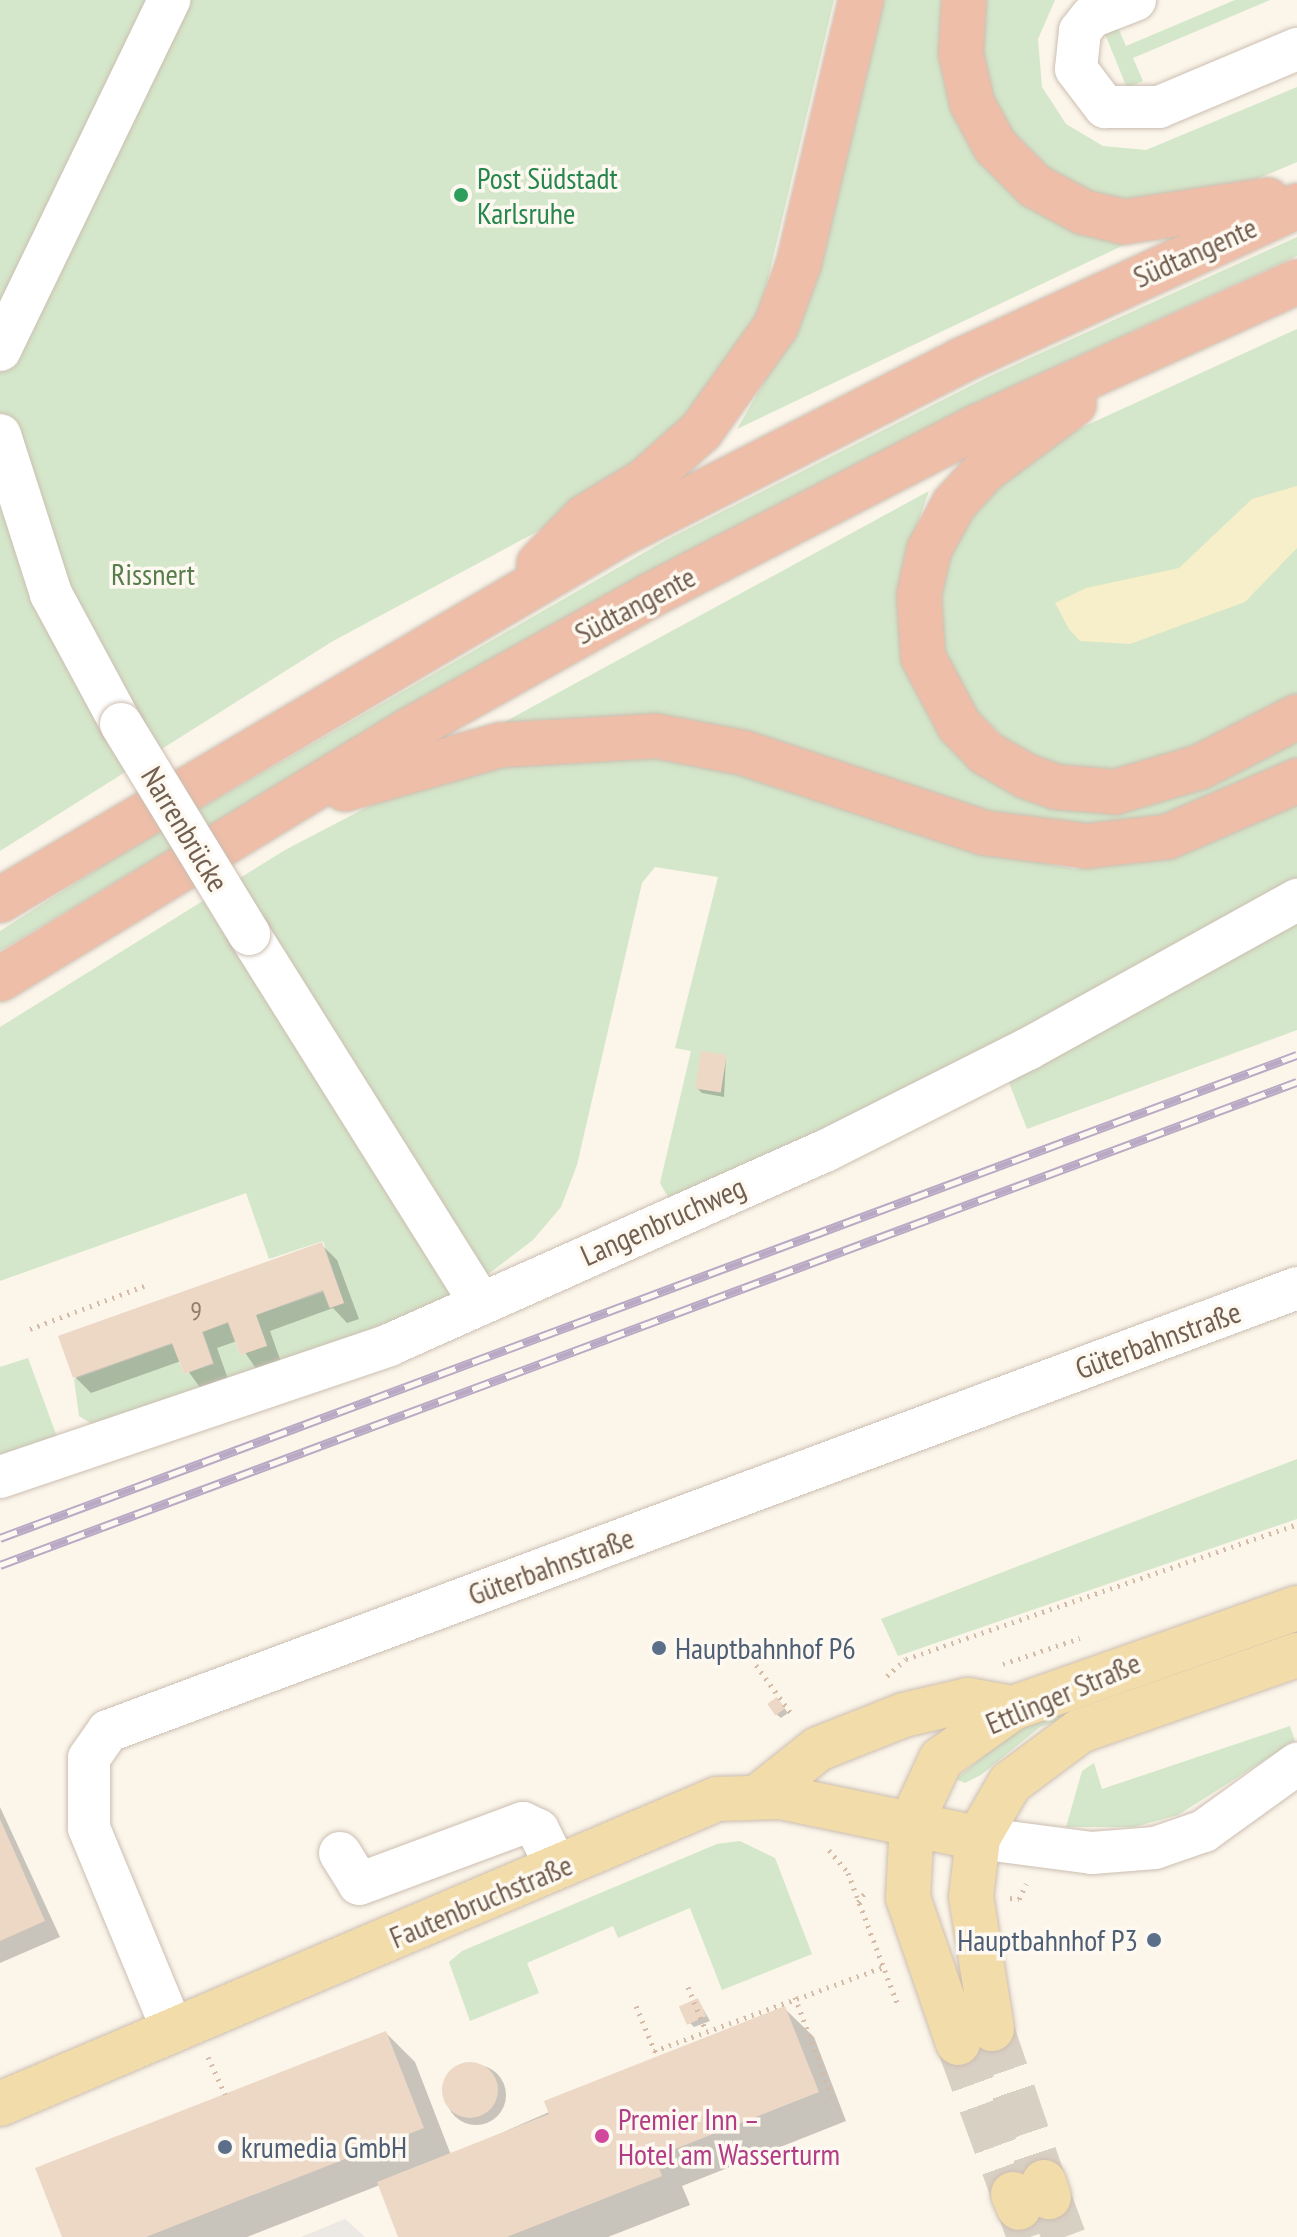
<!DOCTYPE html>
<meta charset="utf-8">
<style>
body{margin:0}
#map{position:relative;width:1297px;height:2237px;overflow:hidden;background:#fbf5ea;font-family:"PT Sans Narrow",sans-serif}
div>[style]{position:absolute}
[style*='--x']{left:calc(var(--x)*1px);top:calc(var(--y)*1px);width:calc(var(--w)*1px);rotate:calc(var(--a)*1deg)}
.industrial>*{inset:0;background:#ece8e3}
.green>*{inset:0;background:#d4e7ca}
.sand>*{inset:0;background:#f6efc9}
.shadow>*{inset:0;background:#0003}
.round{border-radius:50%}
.building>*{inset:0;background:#edd7c5;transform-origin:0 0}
.major-tunnel>*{height:44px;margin-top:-22px;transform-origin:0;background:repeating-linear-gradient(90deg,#d9d0c4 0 44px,transparent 0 66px)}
.path>*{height:5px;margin-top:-2.5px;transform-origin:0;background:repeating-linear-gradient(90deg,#d3bba7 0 2px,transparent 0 8px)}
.roads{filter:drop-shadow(0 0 2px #ccbeb1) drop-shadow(0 0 2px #ccbeb1)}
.minor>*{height:42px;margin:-21px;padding:0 21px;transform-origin:21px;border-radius:21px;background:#fff}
.major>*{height:44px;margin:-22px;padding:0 22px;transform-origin:22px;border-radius:22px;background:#f2dcaa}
.highway>*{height:44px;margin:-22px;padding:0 22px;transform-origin:22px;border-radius:22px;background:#eebea8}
.rail>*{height:9px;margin-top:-4.5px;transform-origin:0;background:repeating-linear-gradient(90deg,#fdf9f1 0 18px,#b9a9c4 0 36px);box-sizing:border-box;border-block:2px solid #b9a9c4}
.bridges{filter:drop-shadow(0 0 2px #ccbeb1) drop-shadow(0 0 2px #ccbeb1)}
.minor-bridge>*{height:42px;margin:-21px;padding:0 21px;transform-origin:21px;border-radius:21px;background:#fff}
.dots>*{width:22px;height:22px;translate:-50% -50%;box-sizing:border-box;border:4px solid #fdf9f1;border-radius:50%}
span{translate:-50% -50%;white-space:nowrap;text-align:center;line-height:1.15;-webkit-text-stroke:7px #fdf9f1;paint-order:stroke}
.number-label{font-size:26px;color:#927d6d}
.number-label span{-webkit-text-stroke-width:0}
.leisure-label{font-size:30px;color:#27864d}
.left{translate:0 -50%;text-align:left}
.street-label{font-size:30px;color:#735f50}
.park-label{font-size:30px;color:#577d4c}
.service-label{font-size:30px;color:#4e5e75}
.right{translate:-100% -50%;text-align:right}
.hotel-label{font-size:30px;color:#b23c85}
</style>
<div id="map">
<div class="industrial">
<i style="clip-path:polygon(345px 2219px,365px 2237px,301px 2237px)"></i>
</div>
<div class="green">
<i style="clip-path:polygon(0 0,834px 0,760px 313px,692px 414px,598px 499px,333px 641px,0 851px)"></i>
<i style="clip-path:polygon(882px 0,948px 0,949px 85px,1126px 244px,737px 429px,805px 310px,859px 68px)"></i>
<i style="clip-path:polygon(983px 0,1055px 0,1038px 39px,1042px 87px,1066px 124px,1103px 146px,1146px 150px,1297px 87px,1297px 162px,1233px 189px,1144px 205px,1088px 197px,1022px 154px,979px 70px)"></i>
<i style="clip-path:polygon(1235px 0,1270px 0,1133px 58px,1143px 81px,1127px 88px,1103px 29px,1116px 23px,1126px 46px)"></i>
<i style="clip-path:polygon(1297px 237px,1297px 256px,962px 410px,520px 643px,0 951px,0 931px,119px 855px,666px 540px,988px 377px)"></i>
<i style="clip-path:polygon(1297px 329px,1297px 699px,1191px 755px,1095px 774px,1046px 764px,1007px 741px,970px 705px,945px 659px,937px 598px,959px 523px,1028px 452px)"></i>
<i style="clip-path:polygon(929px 491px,913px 537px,901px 624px,1050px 804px,1297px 737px,1297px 763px,1158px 824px,1062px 830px,499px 725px)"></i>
<i style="clip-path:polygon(612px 753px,707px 763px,953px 845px,1075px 869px,1165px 858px,1297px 801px,1297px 893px,672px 1204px,660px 1183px,691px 1051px,675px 1048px,718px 877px,655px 867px,642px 883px,577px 1165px,561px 1207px,533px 1240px,487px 1275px,376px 1334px,100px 1429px,79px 1416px,74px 1379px,172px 1344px,184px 1374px,214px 1364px,203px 1332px,228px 1323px,240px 1355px,267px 1345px,256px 1315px,323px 1292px,329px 1308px,344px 1303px,323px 1241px,269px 1259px,246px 1193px,0 1281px,0 1027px,285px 850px,377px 802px,470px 770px)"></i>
<i style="clip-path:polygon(1297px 908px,1297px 1030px,1027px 1129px,1008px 1080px)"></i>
<i style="clip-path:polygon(28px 1358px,60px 1445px,0 1464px,0 1367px)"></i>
<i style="clip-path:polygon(1297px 1459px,1297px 1519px,898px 1656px,881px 1619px)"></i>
<i style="clip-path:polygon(1297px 1629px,1297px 1637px,1040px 1727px,981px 1775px,965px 1783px,956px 1779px,1017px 1729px)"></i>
<i style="clip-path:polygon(1290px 1726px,1295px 1741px,1178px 1815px,1134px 1827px,1066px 1827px,1082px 1771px,1094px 1763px,1102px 1789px)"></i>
<i style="clip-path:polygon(740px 1841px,775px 1858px,812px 1954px,722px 1990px,690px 1908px,618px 1938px,613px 1926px,527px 1963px,539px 1993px,470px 2021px,449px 1962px,462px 1951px,717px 1844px)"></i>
</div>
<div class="sand">
<i style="clip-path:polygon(1297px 486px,1297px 548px,1245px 602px,1130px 644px,1080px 641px,1069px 629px,1055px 603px,1086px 588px,1179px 568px,1252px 499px)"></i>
</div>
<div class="shadow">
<i style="clip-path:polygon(726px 1057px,724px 1097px,702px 1093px,697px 1088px)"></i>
<i style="clip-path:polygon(321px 1244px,337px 1260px,359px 1319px,347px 1323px,333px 1308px,270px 1331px,281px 1362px,257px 1370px,237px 1341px,217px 1348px,228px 1379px,201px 1389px,181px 1361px,91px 1393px,75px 1377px)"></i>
<i style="clip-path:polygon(782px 1705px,788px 1713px,781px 1718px,776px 1714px)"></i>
<i style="clip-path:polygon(0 1807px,60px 1937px,0 1963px)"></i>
<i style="clip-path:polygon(698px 2000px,710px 2021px,694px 2027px,689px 2022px)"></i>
<i style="clip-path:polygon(785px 2009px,814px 2037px,846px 2121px,682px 2186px,690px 2205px,608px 2237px,400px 2237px,380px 2185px,247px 2237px,64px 2237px,386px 2033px,415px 2062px,451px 2155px)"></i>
<i class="round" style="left:446px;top:2065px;width:60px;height:60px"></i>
</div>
<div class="building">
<i style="left:701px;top:1051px;width:26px;height:38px;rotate:9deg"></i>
<i style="clip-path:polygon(322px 1242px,344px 1303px,330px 1308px,323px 1290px,256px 1315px,267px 1346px,240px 1355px,228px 1322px,202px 1332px,213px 1363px,184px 1374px,172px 1343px,73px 1378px,58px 1336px)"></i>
<i style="left:777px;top:1697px;width:14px;height:12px;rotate:54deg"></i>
<i style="clip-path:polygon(0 1819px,45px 1921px,0 1941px)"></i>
<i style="left:698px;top:1998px;width:20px;height:21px;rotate:66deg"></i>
<i style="clip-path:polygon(785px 2006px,819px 2092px,655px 2157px,662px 2176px,507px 2237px,398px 2237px,377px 2182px,549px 2114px,544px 2101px)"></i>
<i style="clip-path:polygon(386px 2031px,424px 2128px,146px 2237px,62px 2237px,35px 2168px)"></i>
<i class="round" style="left:442px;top:2062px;width:56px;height:56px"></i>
</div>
<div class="major-tunnel">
<i style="--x:992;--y:2029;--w:162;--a:71.2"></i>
<i style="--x:958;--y:2043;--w:161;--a:70"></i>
<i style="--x:1049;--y:2197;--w:43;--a:69.4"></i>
<i style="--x:1019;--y:2208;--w:31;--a:71"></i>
</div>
<div class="path">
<i style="--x:30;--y:1329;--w:122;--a:-20.7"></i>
<i style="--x:1003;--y:1664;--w:81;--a:-18.7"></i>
<i style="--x:756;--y:1665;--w:63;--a:54"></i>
<i style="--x:887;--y:1676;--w:25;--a:-42"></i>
<i style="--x:906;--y:1659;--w:414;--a:-19"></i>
<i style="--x:829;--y:1850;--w:30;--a:50"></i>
<i style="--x:848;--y:1873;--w:139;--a:69.3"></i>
<i style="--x:1010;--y:1898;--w:9;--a:6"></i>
<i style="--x:1019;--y:1899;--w:17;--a:-65"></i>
<i style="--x:858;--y:1902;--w:15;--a:-53"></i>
<i style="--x:688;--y:1987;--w:48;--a:67.8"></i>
<i style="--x:795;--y:1997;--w:110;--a:69.7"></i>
<i style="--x:636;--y:2006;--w:54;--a:67.2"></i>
<i style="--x:654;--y:2051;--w:244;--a:-20.1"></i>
<i style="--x:208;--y:2057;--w:41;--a:65.3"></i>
</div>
<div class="roads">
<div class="minor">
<i style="--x:1135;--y:0;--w:47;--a:158.9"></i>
<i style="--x:1091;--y:17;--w:18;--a:128"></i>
<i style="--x:1080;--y:31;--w:38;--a:96"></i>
<i style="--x:1076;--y:69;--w:48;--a:52.7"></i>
<i style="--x:1105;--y:107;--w:54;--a:0"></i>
<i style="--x:1159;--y:107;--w:150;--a:-22.8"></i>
<i style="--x:0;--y:350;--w:389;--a:-64.2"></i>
<i style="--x:0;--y:435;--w:167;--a:72.2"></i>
<i style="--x:51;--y:594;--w:148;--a:61.7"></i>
<i style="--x:249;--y:934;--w:434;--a:57.9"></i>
<i style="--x:0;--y:1477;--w:411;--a:-18.7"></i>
<i style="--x:389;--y:1345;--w:477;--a:-24"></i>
<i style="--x:825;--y:1151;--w:227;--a:-26.7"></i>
<i style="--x:1028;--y:1049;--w:308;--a:-29"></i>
<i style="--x:978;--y:1838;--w:115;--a:7.5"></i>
<i style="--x:1092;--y:1853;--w:63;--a:-4.5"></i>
<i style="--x:1155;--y:1848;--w:52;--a:-19.1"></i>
<i style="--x:1204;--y:1831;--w:115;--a:-35.8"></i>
<i style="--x:340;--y:1853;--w:36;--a:58"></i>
<i style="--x:359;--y:1884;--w:175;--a:-20.4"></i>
<i style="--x:523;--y:1823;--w:17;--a:25"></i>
<i style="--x:538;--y:1830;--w:42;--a:63.4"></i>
<i style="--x:173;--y:2031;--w:220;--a:-112.5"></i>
<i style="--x:89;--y:1828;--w:70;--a:-90"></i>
<i style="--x:89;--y:1758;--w:33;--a:-55"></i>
<i style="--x:108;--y:1731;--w:1269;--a:-20.43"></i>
</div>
<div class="major">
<i style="--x:759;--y:1796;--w:75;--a:-38.5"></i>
<i style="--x:818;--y:1749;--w:92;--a:-21.6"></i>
<i style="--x:904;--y:1715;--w:66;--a:-13.2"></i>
<i style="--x:968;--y:1700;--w:46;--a:10.1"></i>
<i style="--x:992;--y:2029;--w:134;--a:-99"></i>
<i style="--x:971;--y:1897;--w:59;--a:-83.2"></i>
<i style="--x:978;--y:1838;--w:64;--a:-59.8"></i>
<i style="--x:1010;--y:1783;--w:87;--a:-36.6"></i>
<i style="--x:1080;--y:1731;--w:230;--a:-19.3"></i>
<i style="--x:958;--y:2043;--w:153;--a:-109"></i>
<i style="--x:908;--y:1898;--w:77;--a:-87"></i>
<i style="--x:912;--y:1821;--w:68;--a:-64.9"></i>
<i style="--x:941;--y:1759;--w:88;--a:-35.3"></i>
<i style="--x:1013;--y:1708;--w:301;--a:-19.4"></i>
<i style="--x:0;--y:2104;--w:779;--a:-23.04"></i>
<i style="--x:717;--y:1799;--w:63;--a:-1.8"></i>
<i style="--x:780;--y:1797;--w:202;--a:11.7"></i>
<i style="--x:1044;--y:2182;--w:16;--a:72"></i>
<i style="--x:1013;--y:2194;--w:15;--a:67"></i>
</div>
<div class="highway">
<i style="--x:964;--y:0;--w:54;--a:93.2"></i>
<i style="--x:961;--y:54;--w:50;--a:77.3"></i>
<i style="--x:972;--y:103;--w:49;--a:61.9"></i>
<i style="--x:995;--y:146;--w:57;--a:45"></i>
<i style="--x:1035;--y:186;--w:55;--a:28.4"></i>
<i style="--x:1083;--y:212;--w:42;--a:13.7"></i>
<i style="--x:1124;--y:222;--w:145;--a:-8.7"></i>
<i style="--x:1074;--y:404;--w:111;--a:143.4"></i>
<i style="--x:985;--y:470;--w:46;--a:132.4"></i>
<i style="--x:954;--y:504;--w:52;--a:118.5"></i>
<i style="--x:929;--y:550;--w:46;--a:102.5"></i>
<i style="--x:919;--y:595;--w:62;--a:86.3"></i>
<i style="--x:923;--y:657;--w:77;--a:62.1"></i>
<i style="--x:959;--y:725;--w:39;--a:46"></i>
<i style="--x:986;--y:753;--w:46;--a:29.9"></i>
<i style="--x:1026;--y:776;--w:33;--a:20"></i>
<i style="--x:1057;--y:787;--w:58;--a:4.9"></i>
<i style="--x:1115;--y:792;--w:89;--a:-16.4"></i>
<i style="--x:1200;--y:767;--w:109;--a:-27.3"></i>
<i style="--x:539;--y:564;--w:66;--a:-45.6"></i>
<i style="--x:585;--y:517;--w:71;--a:-31.2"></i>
<i style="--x:646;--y:480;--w:74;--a:-41.7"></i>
<i style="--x:701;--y:431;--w:129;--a:-54.5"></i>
<i style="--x:776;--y:326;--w:67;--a:-69.9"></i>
<i style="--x:799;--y:263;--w:270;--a:-76.7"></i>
<i style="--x:345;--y:789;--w:162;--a:-15.8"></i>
<i style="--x:501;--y:745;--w:155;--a:-3.3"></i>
<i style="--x:656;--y:736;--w:90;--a:10.9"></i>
<i style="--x:744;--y:753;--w:254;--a:18.4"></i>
<i style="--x:985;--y:833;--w:103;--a:7.3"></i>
<i style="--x:1087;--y:846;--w:81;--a:-6.4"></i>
<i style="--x:1167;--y:837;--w:142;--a:-23.3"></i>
<i style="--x:0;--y:900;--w:719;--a:-30.53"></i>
<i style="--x:619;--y:535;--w:383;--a:-27"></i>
<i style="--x:960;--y:361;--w:371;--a:-24.7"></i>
<i style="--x:0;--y:979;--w:475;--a:-31.3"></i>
<i style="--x:406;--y:732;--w:281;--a:-29.2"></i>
<i style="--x:651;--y:595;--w:367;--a:-27.3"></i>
<i style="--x:977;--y:427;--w:351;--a:-24.4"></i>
</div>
</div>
<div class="rail">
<i style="--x:0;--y:1538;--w:1384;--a:-20.43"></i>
<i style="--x:0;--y:1565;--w:1384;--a:-20.43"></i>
</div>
<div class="bridges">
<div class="minor-bridge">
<i style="--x:121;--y:724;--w:246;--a:58.6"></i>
</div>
</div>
<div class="dots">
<i style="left:461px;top:195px;background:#2e9e5b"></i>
<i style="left:659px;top:1648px;background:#5c6f8a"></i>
<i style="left:1154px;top:1940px;background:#5c6f8a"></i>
<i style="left:602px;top:2136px;background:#d1479c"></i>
<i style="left:225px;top:2147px;background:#5c6f8a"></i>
</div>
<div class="number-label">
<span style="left:196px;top:1311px">9</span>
</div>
<div class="leisure-label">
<span class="left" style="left:477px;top:195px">Post Südstadt<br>Karlsruhe</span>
</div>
<div class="street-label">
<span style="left:1195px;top:252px;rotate:-24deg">Südtangente</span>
<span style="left:635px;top:605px;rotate:-28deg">Südtangente</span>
<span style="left:185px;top:829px;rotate:59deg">Narrenbrücke</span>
<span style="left:663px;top:1221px;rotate:-24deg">Langenbruchweg</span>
<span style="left:1158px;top:1340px;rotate:-20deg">Güterbahnstraße</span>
<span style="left:551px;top:1566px;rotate:-20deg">Güterbahnstraße</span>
<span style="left:1063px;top:1693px;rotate:-23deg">Ettlinger Straße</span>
<span style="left:481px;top:1901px;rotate:-23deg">Fautenbruchstraße</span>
</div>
<div class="park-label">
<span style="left:153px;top:574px">Rissnert</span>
</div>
<div class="service-label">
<span class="left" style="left:675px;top:1648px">Hauptbahnhof P6</span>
<span class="right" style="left:1138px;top:1940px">Hauptbahnhof P3</span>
<span class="left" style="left:241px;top:2147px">krumedia GmbH</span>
</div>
<div class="hotel-label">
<span class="left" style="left:618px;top:2136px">Premier Inn –<br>Hotel am Wasserturm</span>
</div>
</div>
